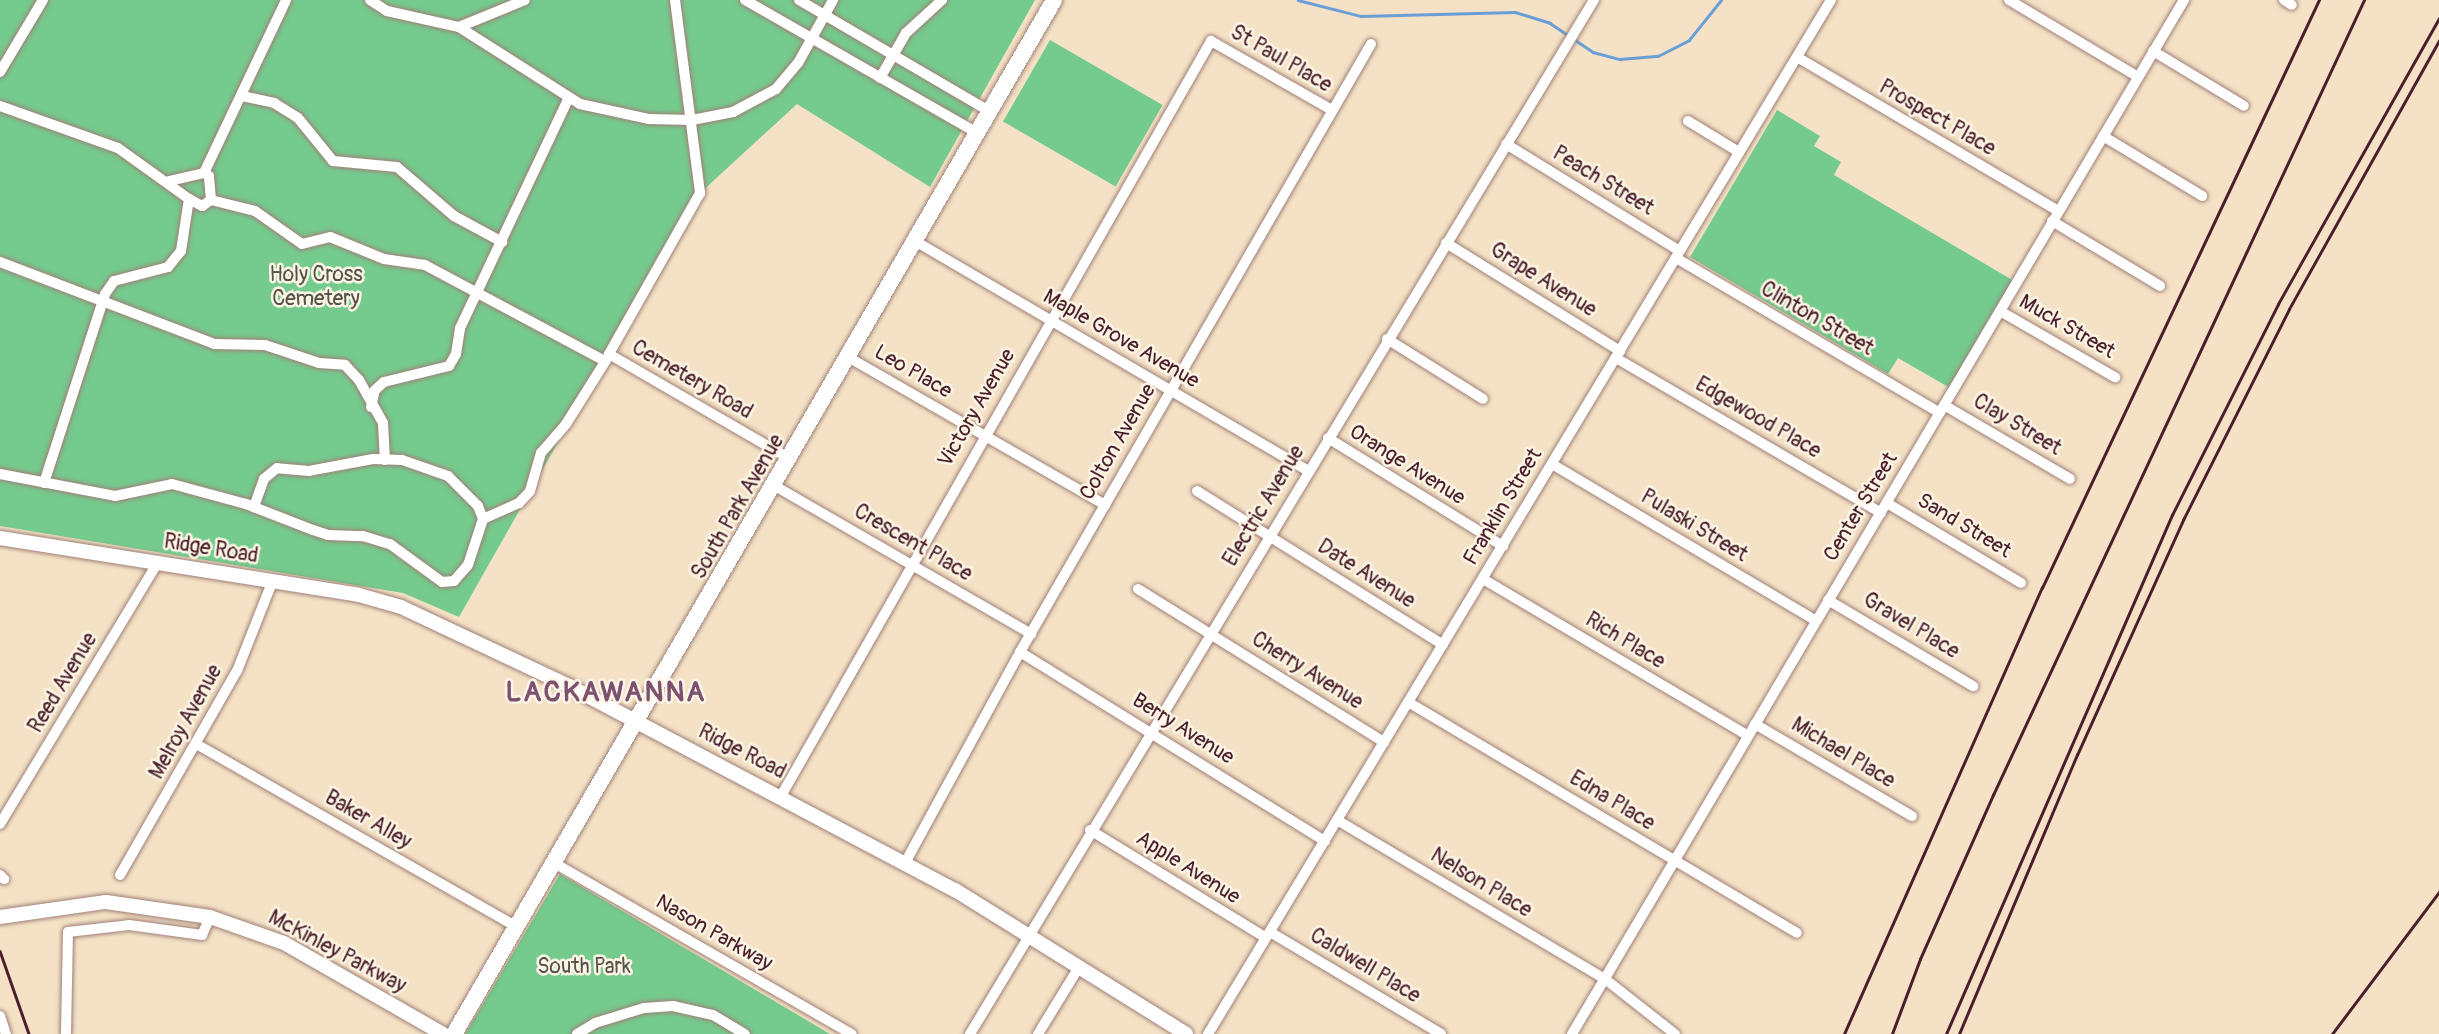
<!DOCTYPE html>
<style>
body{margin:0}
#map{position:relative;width:2439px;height:1034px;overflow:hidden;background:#f5e2c6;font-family:Pangolin,sans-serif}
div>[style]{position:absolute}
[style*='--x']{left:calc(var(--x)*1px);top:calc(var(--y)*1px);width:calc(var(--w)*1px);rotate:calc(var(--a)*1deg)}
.green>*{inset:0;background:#75ca8e;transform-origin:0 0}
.stream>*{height:2.5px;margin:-1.25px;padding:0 1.25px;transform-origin:1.25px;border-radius:1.25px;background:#699fd6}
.roads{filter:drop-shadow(0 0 2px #a08078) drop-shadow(0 0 2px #a08078)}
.street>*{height:10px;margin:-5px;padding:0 5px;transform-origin:5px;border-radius:5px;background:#fff}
.secondary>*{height:14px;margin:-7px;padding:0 7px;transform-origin:7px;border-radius:7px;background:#fff}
.primary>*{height:16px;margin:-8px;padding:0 8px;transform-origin:8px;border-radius:8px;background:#fff}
.rail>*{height:2.5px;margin:-1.25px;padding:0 1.25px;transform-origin:1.25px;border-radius:1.25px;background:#4a1f2b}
span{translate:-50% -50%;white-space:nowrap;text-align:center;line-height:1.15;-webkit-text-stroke:5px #fcf5e5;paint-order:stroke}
.street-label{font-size:21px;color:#4a1f2b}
.park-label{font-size:21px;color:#575249}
.district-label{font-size:28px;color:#7c5170;font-weight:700;letter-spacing:2px}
</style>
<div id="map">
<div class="green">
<i style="clip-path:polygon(0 0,1035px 0,930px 187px,797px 104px,698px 195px,459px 617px,403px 593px,0 526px)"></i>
<i style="left:1050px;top:40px;width:130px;height:94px;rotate:30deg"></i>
<i style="clip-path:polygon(1777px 110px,1820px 136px,1814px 146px,1841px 162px,1834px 175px,2014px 281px,1950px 388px,1898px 358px,1888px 374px,1690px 257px)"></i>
<i style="clip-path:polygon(560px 874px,830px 1034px,465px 1034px)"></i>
</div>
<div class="stream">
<i style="--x:1298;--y:0;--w:65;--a:14.3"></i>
<i style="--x:1361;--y:16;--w:154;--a:-1.5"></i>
<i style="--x:1515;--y:12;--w:37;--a:17"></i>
<i style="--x:1550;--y:23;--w:52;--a:34"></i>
<i style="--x:1593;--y:52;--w:28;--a:15"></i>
<i style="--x:1620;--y:59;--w:38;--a:-5"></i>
<i style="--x:1658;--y:56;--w:35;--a:-27"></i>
<i style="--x:1689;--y:40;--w:51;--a:-51.3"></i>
</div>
<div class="roads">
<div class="street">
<i style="--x:370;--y:0;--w:20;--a:33"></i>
<i style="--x:387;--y:11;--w:74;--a:12.5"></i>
<i style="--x:459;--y:27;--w:71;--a:-22.2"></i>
<i style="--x:675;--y:0;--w:195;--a:82.6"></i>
<i style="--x:700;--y:193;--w:185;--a:119.5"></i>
<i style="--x:609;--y:354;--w:209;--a:30.1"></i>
<i style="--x:745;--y:0;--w:267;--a:29.8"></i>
<i style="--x:799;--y:0;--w:220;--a:30.3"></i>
<i style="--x:2009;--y:0;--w:150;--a:30.8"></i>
<i style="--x:2284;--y:0;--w:9;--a:32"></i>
<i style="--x:459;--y:27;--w:143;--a:32.5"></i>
<i style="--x:580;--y:104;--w:71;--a:12.3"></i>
<i style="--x:649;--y:119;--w:43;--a:1.3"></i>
<i style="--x:692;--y:120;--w:42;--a:-11"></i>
<i style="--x:733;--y:112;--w:49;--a:-28.1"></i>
<i style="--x:776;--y:89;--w:34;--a:-50"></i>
<i style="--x:798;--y:63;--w:72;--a:-60.9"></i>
<i style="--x:2153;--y:51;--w:106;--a:31.1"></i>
<i style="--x:1797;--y:57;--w:303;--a:30.5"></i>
<i style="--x:0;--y:72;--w:84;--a:-59.2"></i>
<i style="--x:880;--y:78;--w:52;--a:-60"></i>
<i style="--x:906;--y:33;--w:49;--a:-42.5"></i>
<i style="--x:242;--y:96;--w:33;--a:12"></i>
<i style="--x:274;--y:103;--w:28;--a:32"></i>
<i style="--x:298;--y:118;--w:55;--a:50.9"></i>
<i style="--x:333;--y:161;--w:64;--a:5.4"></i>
<i style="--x:397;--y:167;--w:75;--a:40.7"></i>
<i style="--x:454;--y:216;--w:55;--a:28.4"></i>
<i style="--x:0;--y:106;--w:125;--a:19.6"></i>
<i style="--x:118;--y:148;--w:87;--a:35.7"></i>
<i style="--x:189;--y:199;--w:15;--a:28"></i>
<i style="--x:202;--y:206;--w:11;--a:-34"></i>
<i style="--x:211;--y:200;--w:24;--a:-95"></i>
<i style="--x:209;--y:176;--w:6;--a:-149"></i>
<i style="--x:204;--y:173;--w:36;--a:167"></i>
<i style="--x:1688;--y:121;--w:60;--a:31.3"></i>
<i style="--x:2103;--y:136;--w:116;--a:31.2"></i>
<i style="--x:1506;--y:144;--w:204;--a:31.6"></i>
<i style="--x:204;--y:173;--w:191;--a:-64.6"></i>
<i style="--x:211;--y:200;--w:45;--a:14"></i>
<i style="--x:255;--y:211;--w:57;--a:35.1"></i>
<i style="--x:302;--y:244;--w:29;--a:-14"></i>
<i style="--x:330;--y:237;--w:58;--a:22.2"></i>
<i style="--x:384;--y:259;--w:41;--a:8.3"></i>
<i style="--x:425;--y:265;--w:204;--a:28.1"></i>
<i style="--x:2052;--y:221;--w:126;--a:31"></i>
<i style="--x:915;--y:241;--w:455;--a:30.3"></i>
<i style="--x:1446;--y:243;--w:205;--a:31.8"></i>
<i style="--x:1676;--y:258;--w:306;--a:30.4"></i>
<i style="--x:0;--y:262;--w:230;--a:20.9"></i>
<i style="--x:215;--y:344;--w:50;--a:1.1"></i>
<i style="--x:265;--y:345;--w:57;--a:18.4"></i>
<i style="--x:319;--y:363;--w:26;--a:4"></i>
<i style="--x:345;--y:365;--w:21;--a:47"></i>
<i style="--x:359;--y:380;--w:49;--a:60.8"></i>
<i style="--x:383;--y:423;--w:37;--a:87"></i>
<i style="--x:2000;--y:311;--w:133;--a:29.9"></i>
<i style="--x:1387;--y:339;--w:113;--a:32"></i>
<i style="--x:848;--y:357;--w:297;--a:29.9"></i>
<i style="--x:1616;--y:358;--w:307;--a:30.3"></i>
<i style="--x:1944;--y:405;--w:146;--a:30.4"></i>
<i style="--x:371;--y:407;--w:17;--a:-77"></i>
<i style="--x:375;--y:390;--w:12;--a:-42"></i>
<i style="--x:384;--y:382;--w:67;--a:-13.8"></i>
<i style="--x:449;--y:366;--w:14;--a:-60"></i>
<i style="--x:456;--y:354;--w:26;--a:-81"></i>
<i style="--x:460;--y:328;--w:255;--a:-64.7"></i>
<i style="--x:1328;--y:438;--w:206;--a:31.7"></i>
<i style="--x:1552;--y:464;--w:307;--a:30.7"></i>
<i style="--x:0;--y:474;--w:117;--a:10.8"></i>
<i style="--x:115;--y:496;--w:58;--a:-11.9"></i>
<i style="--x:172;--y:484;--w:77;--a:15.1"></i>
<i style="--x:246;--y:504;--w:72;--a:21.2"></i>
<i style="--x:313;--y:530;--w:16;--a:18"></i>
<i style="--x:328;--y:535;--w:35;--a:2"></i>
<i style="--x:363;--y:536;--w:28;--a:17"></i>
<i style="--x:390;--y:544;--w:64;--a:36.2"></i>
<i style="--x:442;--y:582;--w:12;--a:-5"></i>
<i style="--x:454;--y:581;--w:21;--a:-49"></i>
<i style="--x:468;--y:565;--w:48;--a:-71.9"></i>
<i style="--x:483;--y:519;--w:14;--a:-111"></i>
<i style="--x:478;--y:506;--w:42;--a:-135"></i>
<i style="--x:448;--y:476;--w:49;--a:-160.8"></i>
<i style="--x:402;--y:460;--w:29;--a:-178"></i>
<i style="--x:373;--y:459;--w:65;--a:169.4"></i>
<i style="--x:309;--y:471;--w:32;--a:-175"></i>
<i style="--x:277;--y:468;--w:17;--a:140"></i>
<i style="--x:264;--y:479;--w:30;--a:110"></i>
<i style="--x:44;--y:483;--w:199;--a:-72.1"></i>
<i style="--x:105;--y:294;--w:16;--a:-55"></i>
<i style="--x:114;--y:281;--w:56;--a:-14.5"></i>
<i style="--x:168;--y:267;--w:21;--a:-51"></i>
<i style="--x:181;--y:251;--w:53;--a:-81.3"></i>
<i style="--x:775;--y:486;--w:296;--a:30"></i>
<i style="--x:1197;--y:491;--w:290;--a:32"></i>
<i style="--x:1887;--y:503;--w:156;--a:30.8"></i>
<i style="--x:483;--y:519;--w:39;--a:-24"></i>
<i style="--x:519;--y:503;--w:16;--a:-47"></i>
<i style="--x:530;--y:491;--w:40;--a:-74"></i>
<i style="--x:541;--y:453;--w:38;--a:-49"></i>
<i style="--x:566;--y:424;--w:79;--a:-57.9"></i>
<i style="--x:1483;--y:579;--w:308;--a:30.6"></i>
<i style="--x:1138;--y:589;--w:290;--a:31.9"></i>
<i style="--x:1828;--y:600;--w:169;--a:30.7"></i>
<i style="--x:1020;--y:652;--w:359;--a:31.8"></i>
<i style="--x:1408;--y:702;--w:452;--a:30.7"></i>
<i style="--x:1755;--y:724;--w:182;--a:30.4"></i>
<i style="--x:198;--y:745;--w:369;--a:29.7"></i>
<i style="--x:781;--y:796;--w:869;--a:-60.34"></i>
<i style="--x:1211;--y:41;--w:139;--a:29.7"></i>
<i style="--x:1337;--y:820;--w:312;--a:30.7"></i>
<i style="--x:1605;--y:979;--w:89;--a:38.2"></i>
<i style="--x:0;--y:824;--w:306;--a:-58.9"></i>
<i style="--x:1090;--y:830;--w:206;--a:31.5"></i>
<i style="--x:905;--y:863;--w:240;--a:-61.4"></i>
<i style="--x:1020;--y:652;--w:702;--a:-60"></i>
<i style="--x:556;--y:864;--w:341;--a:29.9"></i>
<i style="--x:0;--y:875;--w:6;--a:45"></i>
<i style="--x:120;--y:875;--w:235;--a:-60.2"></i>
<i style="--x:237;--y:671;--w:98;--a:-68.4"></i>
<i style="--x:1270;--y:932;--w:199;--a:30.8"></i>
<i style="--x:0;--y:1016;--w:19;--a:72"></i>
<i style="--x:66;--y:1034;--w:102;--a:-88.9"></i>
<i style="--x:68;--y:932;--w:61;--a:-6.5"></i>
<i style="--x:129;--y:925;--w:74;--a:7.8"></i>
<i style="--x:202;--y:935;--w:20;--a:-66"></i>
<i style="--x:577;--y:1034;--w:21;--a:-31"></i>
<i style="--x:595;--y:1023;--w:51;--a:-17"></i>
<i style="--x:644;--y:1008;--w:29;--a:-4"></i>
<i style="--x:673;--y:1006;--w:41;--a:12.7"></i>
<i style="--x:713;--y:1015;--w:37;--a:31"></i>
<i style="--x:970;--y:1034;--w:1208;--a:-58.89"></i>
<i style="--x:1038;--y:1034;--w:79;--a:-58.5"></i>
<i style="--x:1208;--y:1034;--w:1207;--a:-58.93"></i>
<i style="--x:1572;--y:1034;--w:1202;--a:-59.38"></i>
</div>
<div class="secondary">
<i style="--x:0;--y:538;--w:363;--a:9"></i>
<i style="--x:359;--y:595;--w:44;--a:15.9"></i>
<i style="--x:401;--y:607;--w:186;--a:25.2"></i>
<i style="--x:569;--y:686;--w:437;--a:27.9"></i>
<i style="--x:955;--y:890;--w:272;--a:31.9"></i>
<i style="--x:0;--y:917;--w:107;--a:-8.1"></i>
<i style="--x:106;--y:902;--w:105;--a:8.2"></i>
<i style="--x:210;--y:917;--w:78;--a:19.4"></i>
<i style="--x:284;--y:943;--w:183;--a:29.8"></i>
</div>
<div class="primary">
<i style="--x:454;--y:1034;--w:1195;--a:-59.87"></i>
</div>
</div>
<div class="rail">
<i style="--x:0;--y:951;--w:88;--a:70.7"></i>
<i style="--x:1844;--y:1034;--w:488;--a:-66.1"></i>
<i style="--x:2042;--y:588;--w:650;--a:-64.78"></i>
<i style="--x:1892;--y:1034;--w:80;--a:-69.5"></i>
<i style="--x:1920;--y:959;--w:180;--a:-66"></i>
<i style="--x:1993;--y:795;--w:877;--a:-64.98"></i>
<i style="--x:1946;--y:1034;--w:566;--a:-66.47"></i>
<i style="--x:2172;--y:515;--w:236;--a:-63.3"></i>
<i style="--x:2278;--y:304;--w:328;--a:-60.6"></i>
<i style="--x:1959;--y:1034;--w:303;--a:-67.1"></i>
<i style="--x:2077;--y:755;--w:258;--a:-65.7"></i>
<i style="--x:2183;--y:520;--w:236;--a:-63.3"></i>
<i style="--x:2289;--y:309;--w:307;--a:-60.8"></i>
<i style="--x:2332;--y:1034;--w:178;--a:-53"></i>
</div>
<div class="street-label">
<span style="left:1281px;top:59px;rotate:30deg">St Paul Place</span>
<span style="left:1937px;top:118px;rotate:30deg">Prospect Place</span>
<span style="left:1603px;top:181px;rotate:31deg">Peach Street</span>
<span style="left:1543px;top:280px;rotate:32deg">Grape Avenue</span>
<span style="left:1817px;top:319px;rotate:30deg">Clinton Street</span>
<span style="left:2067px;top:327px;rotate:30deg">Muck Street</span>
<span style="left:1121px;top:339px;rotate:30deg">Maple Grove Avenue</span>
<span style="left:913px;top:372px;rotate:30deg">Leo Place</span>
<span style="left:692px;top:380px;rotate:30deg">Cemetery Road</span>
<span style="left:977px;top:408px;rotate:-60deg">Victory Avenue</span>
<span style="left:1758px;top:418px;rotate:30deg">Edgewood Place</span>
<span style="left:2017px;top:425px;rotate:31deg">Clay Street</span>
<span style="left:1118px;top:442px;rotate:-60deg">Colton Avenue</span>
<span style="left:1407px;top:465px;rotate:32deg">Orange Avenue</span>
<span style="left:1264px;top:506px;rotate:-59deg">Electric Avenue</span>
<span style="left:738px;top:507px;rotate:-60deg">South Park Avenue</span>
<span style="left:1503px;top:507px;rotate:-59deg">Franklin Street</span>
<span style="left:1861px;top:507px;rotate:-59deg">Center Street</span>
<span style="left:1694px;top:526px;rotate:31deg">Pulaski Street</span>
<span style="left:1964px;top:526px;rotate:31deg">Sand Street</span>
<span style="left:913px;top:543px;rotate:30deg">Crescent Place</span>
<span style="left:211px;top:549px;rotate:9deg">Ridge Road</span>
<span style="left:1366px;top:574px;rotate:32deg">Date Avenue</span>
<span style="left:1911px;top:626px;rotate:31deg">Gravel Place</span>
<span style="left:1625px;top:641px;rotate:31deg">Rich Place</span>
<span style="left:1307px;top:671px;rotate:32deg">Cherry Avenue</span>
<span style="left:63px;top:683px;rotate:-59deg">Reed Avenue</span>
<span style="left:186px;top:722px;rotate:-61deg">Melroy Avenue</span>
<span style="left:1183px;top:729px;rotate:32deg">Berry Avenue</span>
<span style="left:742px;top:752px;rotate:27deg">Ridge Road</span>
<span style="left:1843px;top:753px;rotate:31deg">Michael Place</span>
<span style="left:1612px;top:801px;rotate:31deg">Edna Place</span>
<span style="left:368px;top:820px;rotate:30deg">Baker Alley</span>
<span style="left:1188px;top:868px;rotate:32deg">Apple Avenue</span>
<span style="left:1481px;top:883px;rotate:31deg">Nelson Place</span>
<span style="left:714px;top:933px;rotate:30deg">Nason Parkway</span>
<span style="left:337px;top:952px;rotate:28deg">McKinley Parkway</span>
<span style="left:1365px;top:966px;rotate:31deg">Caldwell Place</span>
</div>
<div class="park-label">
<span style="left:316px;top:287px">Holy Cross<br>Cemetery</span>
<span style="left:584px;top:967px">South Park</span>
</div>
<div class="district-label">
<span style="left:606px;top:693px">LACKAWANNA</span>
</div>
</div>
